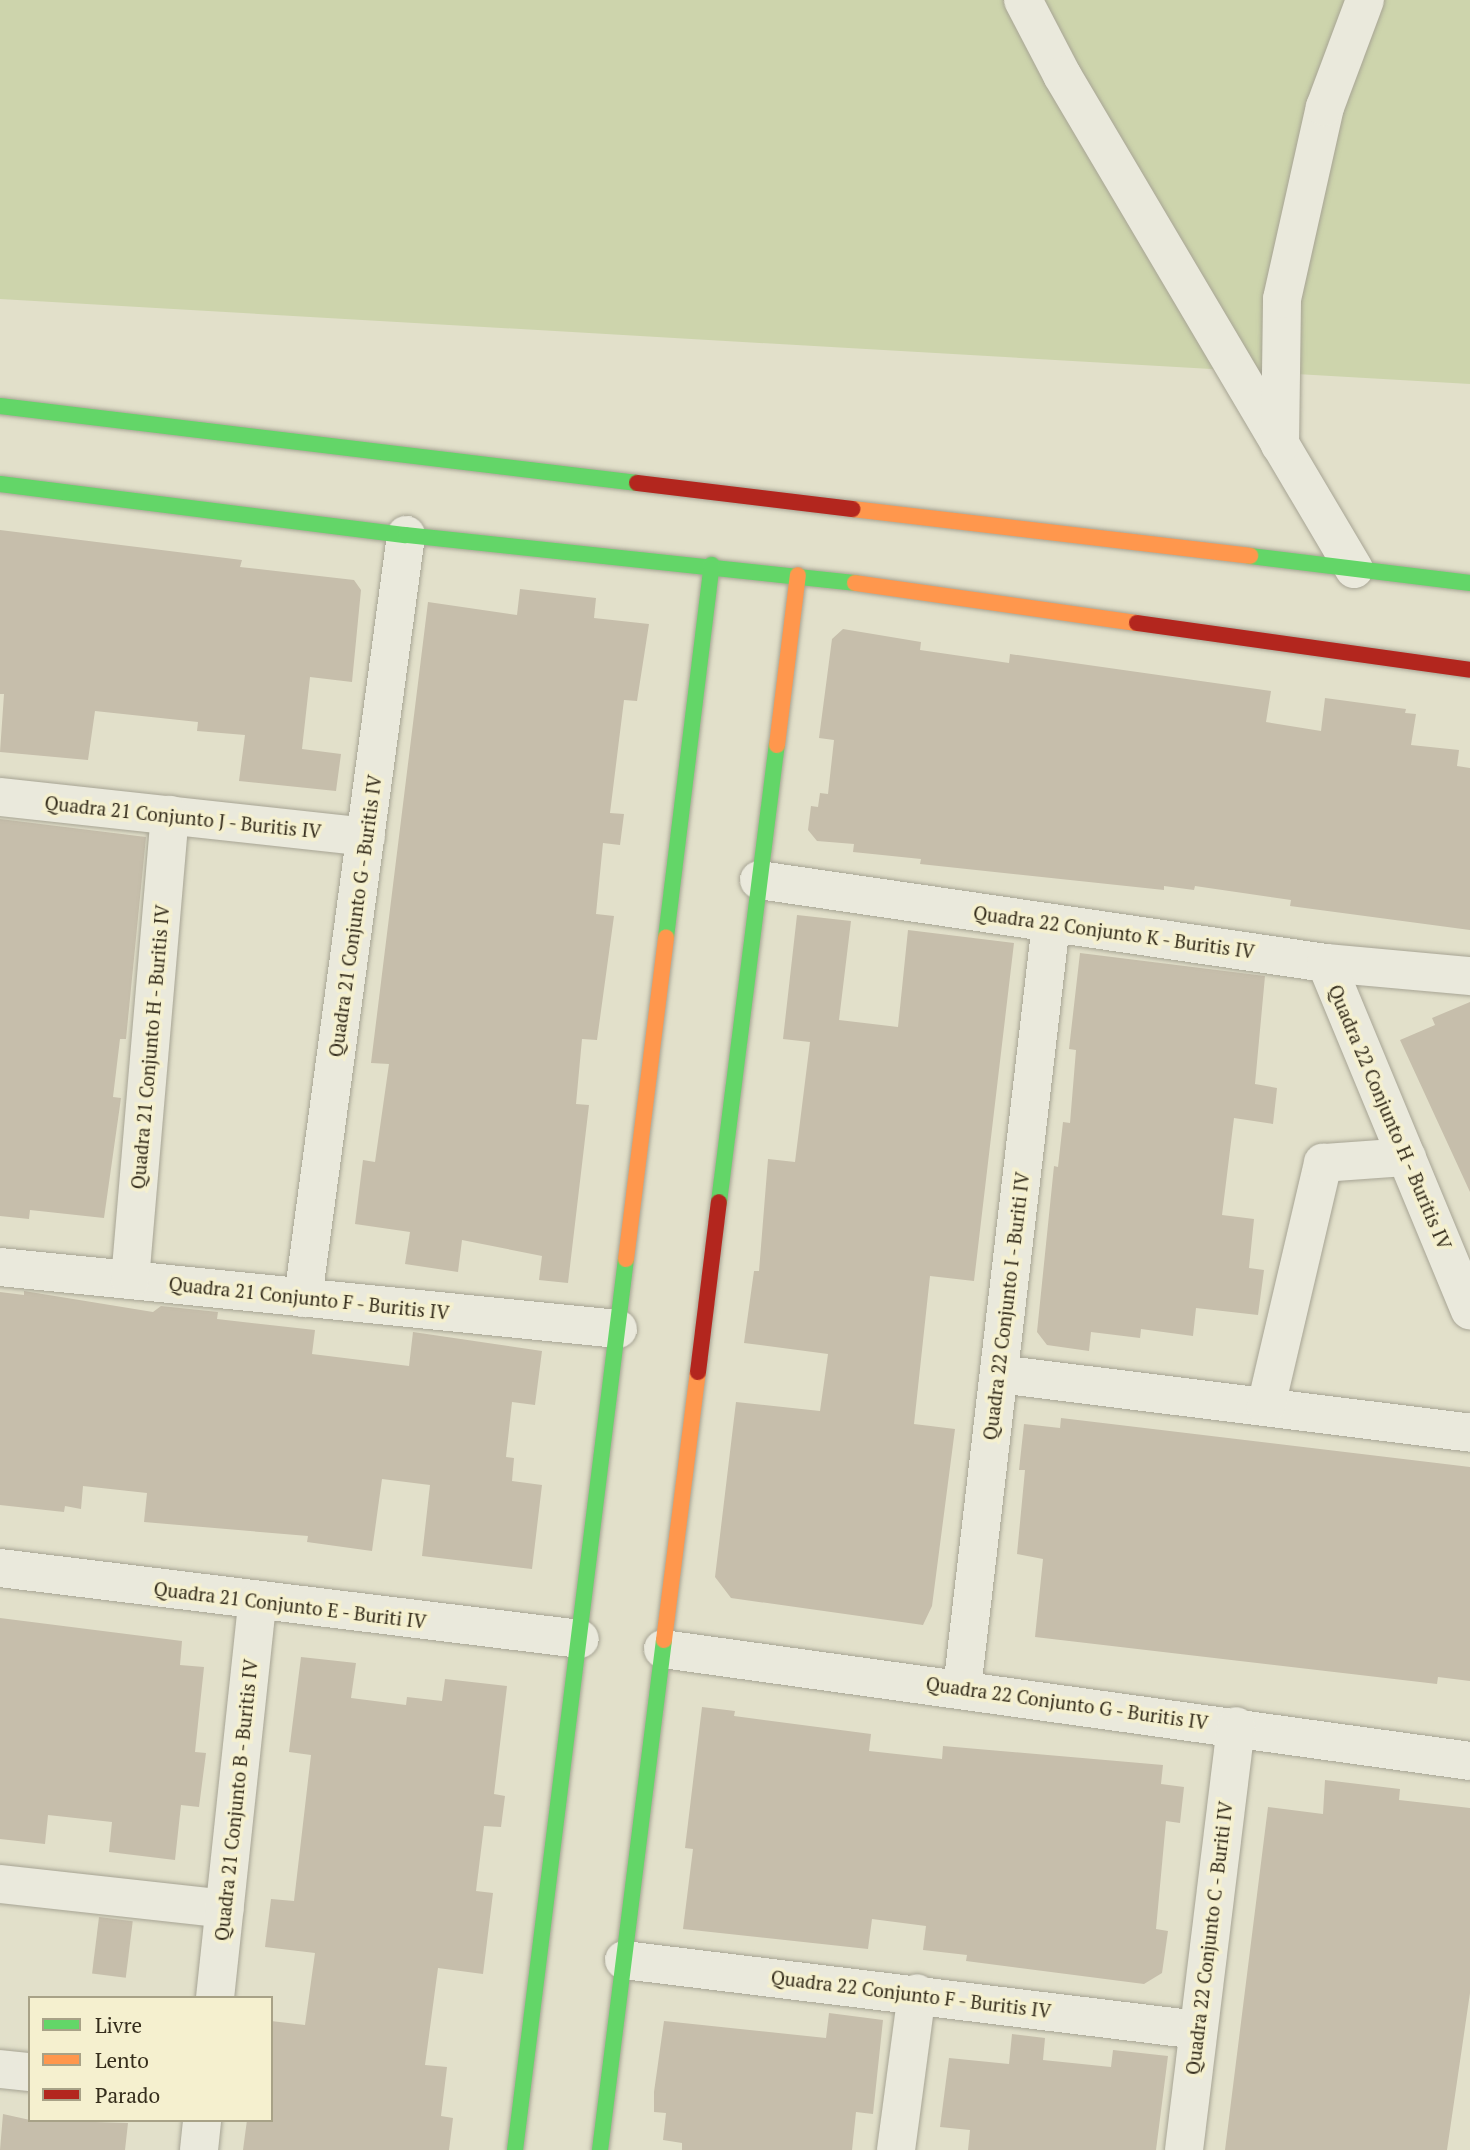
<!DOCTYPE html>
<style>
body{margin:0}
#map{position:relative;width:1470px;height:2150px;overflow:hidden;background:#e2e0ca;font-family:"PT Serif",serif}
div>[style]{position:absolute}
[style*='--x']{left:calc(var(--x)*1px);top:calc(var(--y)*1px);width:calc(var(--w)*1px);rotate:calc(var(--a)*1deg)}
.green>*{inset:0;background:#cdd4ac}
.building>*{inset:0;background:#c6beab;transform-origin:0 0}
.roads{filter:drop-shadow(0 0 2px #a7a494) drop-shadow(0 0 2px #a7a494)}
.street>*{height:38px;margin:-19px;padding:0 19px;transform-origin:19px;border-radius:19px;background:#eae9dc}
.fast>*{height:16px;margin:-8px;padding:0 8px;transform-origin:8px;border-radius:8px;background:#63d668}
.slow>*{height:16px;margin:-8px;padding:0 8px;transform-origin:8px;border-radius:8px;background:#ff974d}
.jam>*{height:16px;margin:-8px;padding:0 8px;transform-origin:8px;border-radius:8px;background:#b3261e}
span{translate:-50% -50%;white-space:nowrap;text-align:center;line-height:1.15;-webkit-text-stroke:7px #f5f0cf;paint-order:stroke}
.street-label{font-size:19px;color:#352d1c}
.legend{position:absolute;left:28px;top:1996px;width:245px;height:126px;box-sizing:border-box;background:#f5f0cf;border:2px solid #a8a287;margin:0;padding:9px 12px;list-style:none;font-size:21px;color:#352d1c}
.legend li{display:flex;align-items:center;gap:14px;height:35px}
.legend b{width:35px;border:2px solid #a8a287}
</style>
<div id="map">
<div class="green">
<i style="clip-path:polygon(0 0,1470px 0,1470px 384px,0 299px)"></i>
</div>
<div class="building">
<i style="clip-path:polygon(0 530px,242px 560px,240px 567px,354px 580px,361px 590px,352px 682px,310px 677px,302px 749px,341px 754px,336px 791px,239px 781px,245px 735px,197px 731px,198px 722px,95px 711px,88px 760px,0 752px,4px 694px,0 694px)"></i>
<i style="clip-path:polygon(520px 589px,596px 598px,594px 618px,649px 624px,637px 701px,624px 700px,610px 813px,624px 814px,620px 845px,603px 843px,596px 914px,614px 916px,597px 1040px,582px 1039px,576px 1104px,589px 1105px,568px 1283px,539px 1280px,542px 1256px,462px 1240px,458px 1272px,405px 1264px,410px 1232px,355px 1224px,363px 1160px,375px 1162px,389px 1064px,371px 1063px,428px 602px,517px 615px)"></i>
<i style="clip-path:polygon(843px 629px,921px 642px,920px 650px,1009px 663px,1010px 654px,1271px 691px,1266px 722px,1321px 731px,1325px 698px,1406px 709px,1405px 713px,1416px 714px,1411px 745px,1459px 750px,1457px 766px,1470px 768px,1470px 930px,1290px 906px,1291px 900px,1195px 886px,1194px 890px,1164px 886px,1164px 890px,920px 864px,921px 859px,853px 852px,854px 844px,817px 841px,808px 830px,811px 806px,818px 807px,820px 793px,828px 794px,834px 740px,819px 738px,832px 639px)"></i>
<i style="clip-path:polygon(0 819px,146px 837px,126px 1039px,120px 1039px,113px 1097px,121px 1098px,104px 1218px,30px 1210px,29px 1219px,0 1216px)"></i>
<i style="clip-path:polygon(797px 915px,851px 921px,839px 1020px,898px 1027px,908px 930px,1014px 943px,974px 1281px,930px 1276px,914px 1424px,955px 1429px,932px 1606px,923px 1625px,731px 1598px,715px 1577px,736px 1402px,820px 1411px,828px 1354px,744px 1343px,754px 1271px,759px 1271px,768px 1159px,795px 1162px,810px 1042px,783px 1039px)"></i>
<i style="clip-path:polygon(1080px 953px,1265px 976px,1255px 1084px,1277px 1088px,1273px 1124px,1234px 1118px,1222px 1215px,1254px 1219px,1249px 1268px,1264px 1270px,1258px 1315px,1196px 1308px,1193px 1336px,1141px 1329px,1140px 1338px,1091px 1332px,1089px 1351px,1047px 1345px,1037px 1332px,1054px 1166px,1058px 1167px,1063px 1122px,1070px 1123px,1076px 1050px,1069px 1049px)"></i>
<i style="clip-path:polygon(1470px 1002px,1470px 1192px,1400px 1040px,1435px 1025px,1432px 1018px)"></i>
<i style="clip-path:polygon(24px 1291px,153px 1312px,161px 1306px,218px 1312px,217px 1319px,315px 1330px,312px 1354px,409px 1366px,413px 1332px,542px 1351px,535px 1405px,512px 1402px,506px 1457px,514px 1458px,512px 1481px,542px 1485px,532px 1569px,422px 1556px,430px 1485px,382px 1479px,372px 1551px,307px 1542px,308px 1536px,144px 1522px,147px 1493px,83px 1486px,81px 1509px,65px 1506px,64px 1512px,0 1505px,0 1292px,24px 1295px)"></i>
<i style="clip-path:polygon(1061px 1418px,1470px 1467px,1470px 1681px,1438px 1677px,1437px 1684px,1035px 1637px,1043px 1559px,1017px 1554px,1025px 1470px,1019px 1470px,1024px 1424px,1060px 1428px)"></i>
<i style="clip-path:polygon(0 1618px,182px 1641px,180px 1665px,204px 1667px,195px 1752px,206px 1753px,199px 1807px,181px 1805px,175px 1860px,109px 1852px,112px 1822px,48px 1815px,45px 1844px,0 1839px)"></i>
<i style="clip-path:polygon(301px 1657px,356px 1663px,351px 1698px,406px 1705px,407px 1697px,442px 1701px,445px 1679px,507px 1686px,494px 1794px,505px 1796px,501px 1827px,484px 1826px,476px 1891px,493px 1893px,483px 1974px,438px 1968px,425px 2065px,447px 2067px,441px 2116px,453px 2118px,449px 2150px,243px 2150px,247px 2120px,271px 2120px,271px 2021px,305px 2025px,315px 1953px,265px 1947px,271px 1899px,294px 1901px,311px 1755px,289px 1752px)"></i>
<i style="clip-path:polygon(702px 1707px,735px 1711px,734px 1716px,871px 1734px,869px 1751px,942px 1759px,943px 1746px,1163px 1765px,1161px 1784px,1184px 1787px,1180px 1823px,1166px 1821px,1156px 1929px,1168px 1931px,1162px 1973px,1144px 1984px,966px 1961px,967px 1955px,923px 1950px,926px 1926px,872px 1919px,868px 1949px,683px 1929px,693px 1849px,685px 1848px)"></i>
<i style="clip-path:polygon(1325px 1780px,1400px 1789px,1399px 1800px,1470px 1808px,1470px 1993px,1447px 2150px,1225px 2150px,1268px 1807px,1323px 1814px)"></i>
<i style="left:99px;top:1917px;width:34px;height:57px;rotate:7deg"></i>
<i style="clip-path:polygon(829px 2013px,883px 2020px,873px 2114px,856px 2112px,852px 2150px,682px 2150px,682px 2143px,663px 2140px,666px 2113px,654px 2112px,654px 2092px,664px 2021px,826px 2038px)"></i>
<i style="clip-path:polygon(1012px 2034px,1045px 2038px,1043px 2060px,1111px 2067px,1113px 2050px,1168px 2056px,1156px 2150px,968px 2150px,970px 2130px,940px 2127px,949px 2058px,1009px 2064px)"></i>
<i style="clip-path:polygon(3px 2114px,30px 2120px,128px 2123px,125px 2150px,0 2150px)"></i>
</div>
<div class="roads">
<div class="street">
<i style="--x:1023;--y:0;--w:85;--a:62.5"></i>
<i style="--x:1062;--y:75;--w:574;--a:59.41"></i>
<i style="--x:1280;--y:445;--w:146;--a:-89.2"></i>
<i style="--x:1282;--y:299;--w:197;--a:-77.4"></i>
<i style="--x:1325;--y:107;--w:114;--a:-69.5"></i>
<i style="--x:0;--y:797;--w:368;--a:6.2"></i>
<i style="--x:759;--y:880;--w:573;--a:8.33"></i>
<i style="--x:1326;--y:963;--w:145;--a:5.2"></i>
<i style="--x:1326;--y:963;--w:376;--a:67.5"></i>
<i style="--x:0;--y:1267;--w:621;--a:5.73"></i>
<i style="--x:130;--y:1280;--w:467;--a:-85.1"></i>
<i style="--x:303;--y:1298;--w:770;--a:-82.31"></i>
<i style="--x:999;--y:1374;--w:475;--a:7.1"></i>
<i style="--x:1266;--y:1406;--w:250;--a:-76.8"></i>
<i style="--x:1323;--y:1163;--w:84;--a:-4.1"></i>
<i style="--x:0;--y:1568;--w:584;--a:6.98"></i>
<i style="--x:663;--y:1649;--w:815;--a:7.9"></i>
<i style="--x:962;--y:1689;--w:771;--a:-83.37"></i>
<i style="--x:0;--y:1884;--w:226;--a:6.3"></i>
<i style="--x:624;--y:1960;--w:578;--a:6.95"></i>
<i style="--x:215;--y:1998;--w:397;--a:-83.9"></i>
<i style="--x:0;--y:2069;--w:30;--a:6"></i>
<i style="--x:199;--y:2150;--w:30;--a:-84"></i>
<i style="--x:896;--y:2150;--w:158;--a:-82.4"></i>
<i style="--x:1184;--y:2150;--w:427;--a:-83"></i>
</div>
<div class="fast">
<i style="--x:0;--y:406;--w:642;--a:6.89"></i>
<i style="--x:0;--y:484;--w:409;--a:7.2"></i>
<i style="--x:406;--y:535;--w:452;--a:6.1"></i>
<i style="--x:1250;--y:556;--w:222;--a:7"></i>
<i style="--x:666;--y:937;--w:375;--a:-83"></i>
<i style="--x:719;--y:1202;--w:461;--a:-82.8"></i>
<i style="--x:515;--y:2150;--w:898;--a:-82.9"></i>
<i style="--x:600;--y:2150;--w:514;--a:-82.85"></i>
</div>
<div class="slow">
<i style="--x:852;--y:509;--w:401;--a:6.7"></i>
<i style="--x:855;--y:583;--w:285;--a:8.1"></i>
<i style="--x:777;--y:745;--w:171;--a:-83"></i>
<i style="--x:626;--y:1259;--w:324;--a:-82.9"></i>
<i style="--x:664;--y:1640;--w:270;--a:-82.8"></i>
</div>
<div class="jam">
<i style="--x:637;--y:483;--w:217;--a:6.9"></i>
<i style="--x:1137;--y:623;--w:336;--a:8"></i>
<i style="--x:698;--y:1372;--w:171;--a:-83"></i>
</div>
</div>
<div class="street-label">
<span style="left:183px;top:817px;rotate:6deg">Quadra 21 Conjunto J - Buritis IV</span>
<span style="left:355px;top:916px;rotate:-82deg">Quadra 21 Conjunto G - Buritis IV</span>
<span style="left:1114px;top:932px;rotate:8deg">Quadra 22 Conjunto K - Buritis IV</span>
<span style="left:150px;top:1047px;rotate:-85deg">Quadra 21 Conjunto H - Buritis IV</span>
<span style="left:1390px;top:1117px;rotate:67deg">Quadra 22 Conjunto H - Buritis IV</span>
<span style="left:309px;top:1298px;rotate:6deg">Quadra 21 Conjunto F - Buritis IV</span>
<span style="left:1006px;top:1306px;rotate:-83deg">Quadra 22 Conjunto I - Buriti IV</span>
<span style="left:290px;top:1605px;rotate:7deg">Quadra 21 Conjunto E - Buriti IV</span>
<span style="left:1067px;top:1703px;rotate:8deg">Quadra 22 Conjunto G - Buritis IV</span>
<span style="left:236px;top:1800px;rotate:-84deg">Quadra 21 Conjunto B - Buritis IV</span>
<span style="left:1209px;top:1938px;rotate:-83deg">Quadra 22 Conjunto C - Buriti IV</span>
<span style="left:911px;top:1994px;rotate:7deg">Quadra 22 Conjunto F - Buritis IV</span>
</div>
<ul class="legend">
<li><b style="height:9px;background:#63d668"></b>Livre</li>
<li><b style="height:9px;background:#ff974d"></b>Lento</li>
<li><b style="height:9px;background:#b3261e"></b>Parado</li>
</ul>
</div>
